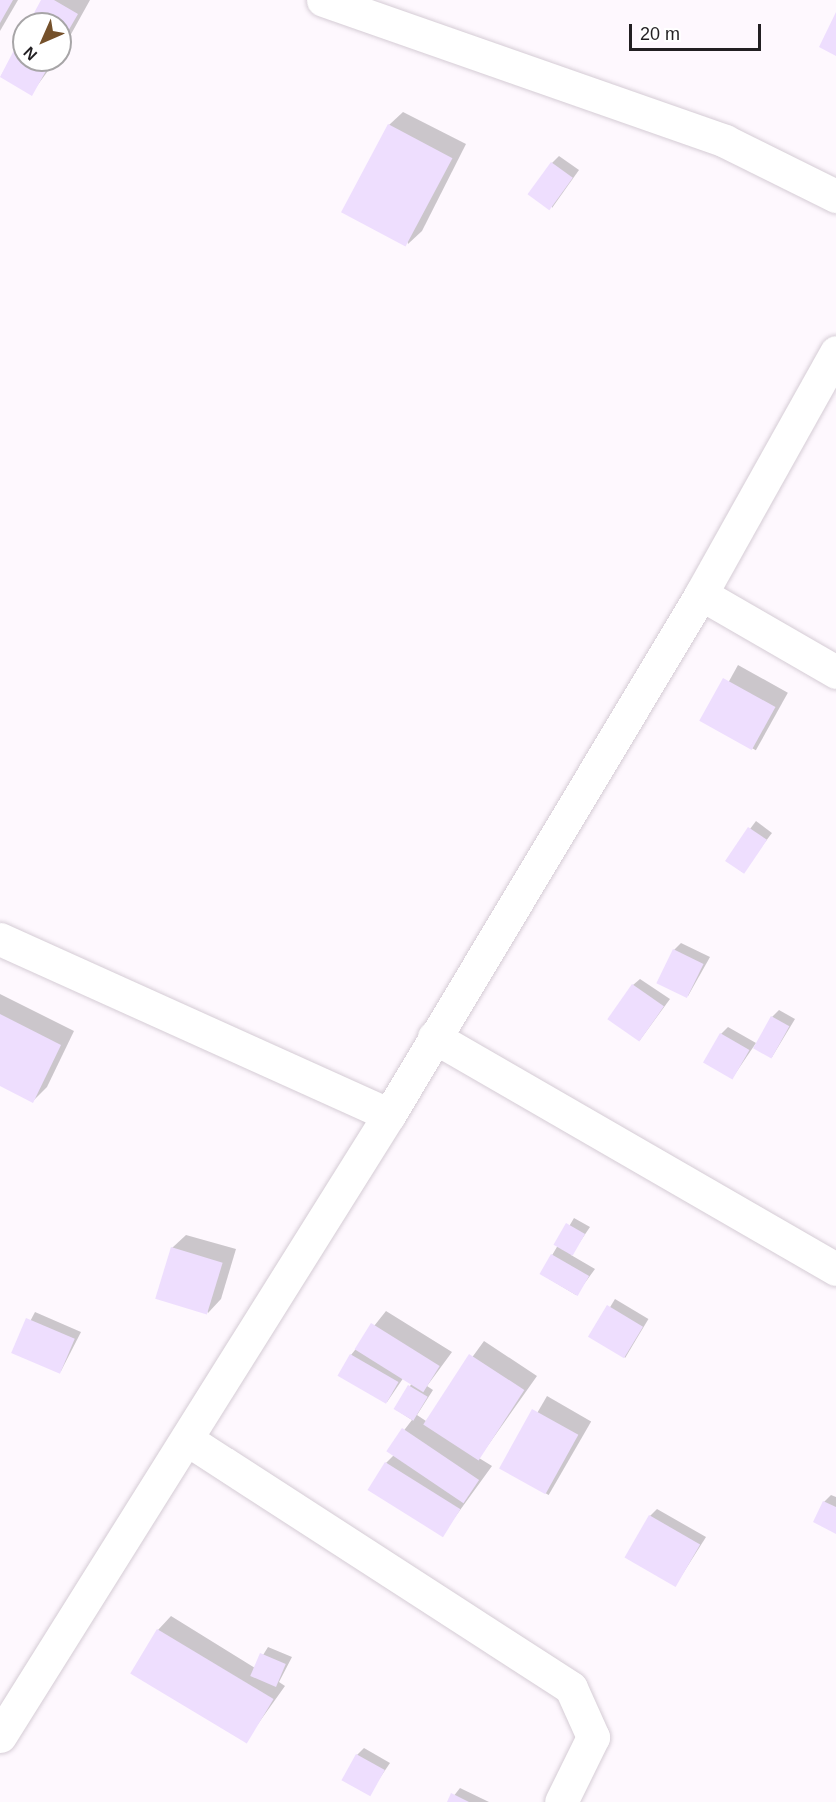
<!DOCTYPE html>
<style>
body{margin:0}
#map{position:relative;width:836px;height:1802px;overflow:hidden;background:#fef8fe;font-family:Helvetica,sans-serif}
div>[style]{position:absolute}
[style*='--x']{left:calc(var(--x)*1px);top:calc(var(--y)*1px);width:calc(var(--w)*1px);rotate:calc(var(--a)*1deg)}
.shadow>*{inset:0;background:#0003;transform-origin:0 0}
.building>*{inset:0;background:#eedefe;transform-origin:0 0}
.roads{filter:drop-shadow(0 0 2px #d5ccd5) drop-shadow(0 0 2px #d5ccd5)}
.street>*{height:33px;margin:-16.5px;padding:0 16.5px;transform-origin:16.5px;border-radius:16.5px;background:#fff}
span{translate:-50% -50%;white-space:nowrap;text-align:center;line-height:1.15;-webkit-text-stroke:4.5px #fff;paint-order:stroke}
.north{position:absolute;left:12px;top:12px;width:60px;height:60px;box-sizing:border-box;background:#fff;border:2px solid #a7a5a7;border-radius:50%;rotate:225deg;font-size:16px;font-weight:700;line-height:24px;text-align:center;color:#221f22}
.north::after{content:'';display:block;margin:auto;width:21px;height:27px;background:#75512b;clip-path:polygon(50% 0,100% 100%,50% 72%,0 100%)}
.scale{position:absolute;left:629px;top:24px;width:132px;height:27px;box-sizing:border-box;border:3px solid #221f22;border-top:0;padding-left:8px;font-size:18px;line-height:21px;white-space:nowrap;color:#221f22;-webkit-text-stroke:4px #fff;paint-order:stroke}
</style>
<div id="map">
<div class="shadow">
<i style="clip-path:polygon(0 0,18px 0,0 31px)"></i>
<i style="clip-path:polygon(43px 0,90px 0,60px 54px,60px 24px,30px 24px)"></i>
<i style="clip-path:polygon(24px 34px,24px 60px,56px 60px,31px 94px,1px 76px)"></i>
<i style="clip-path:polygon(403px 112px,466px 144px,422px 231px,408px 244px,389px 125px)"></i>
<i style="clip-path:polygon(559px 156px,579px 170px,552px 208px,552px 163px)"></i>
<i style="left:738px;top:665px;width:57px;height:66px;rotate:29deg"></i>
<i style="left:756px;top:821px;width:20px;height:49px;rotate:37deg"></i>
<i style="clip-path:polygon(681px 943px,710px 957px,688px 996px,674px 950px)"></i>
<i style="clip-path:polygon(640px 979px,670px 999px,640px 1040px,633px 985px)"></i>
<i style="clip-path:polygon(0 994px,74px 1031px,47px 1087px,33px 1101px,0 1085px)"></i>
<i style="clip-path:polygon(779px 1010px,795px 1019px,772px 1057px,772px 1017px)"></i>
<i style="clip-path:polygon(728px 1027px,756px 1043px,733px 1077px,721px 1034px)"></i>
<i style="clip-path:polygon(574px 1218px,590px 1227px,571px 1255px,595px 1269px,576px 1295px,541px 1274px)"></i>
<i style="clip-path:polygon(186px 1235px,236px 1249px,221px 1299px,208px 1313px,172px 1248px)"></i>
<i style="left:615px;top:1299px;width:39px;height:45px;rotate:31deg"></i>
<i style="clip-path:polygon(386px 1311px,452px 1352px,427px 1386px,433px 1390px,417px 1415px,426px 1421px,484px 1341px,537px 1376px,479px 1458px,492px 1466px,442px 1535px,386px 1463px,394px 1455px,388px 1451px,412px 1420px,395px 1409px,412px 1383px,404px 1377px,387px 1402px,351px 1355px)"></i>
<i style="clip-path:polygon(35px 1312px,81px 1332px,61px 1371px,14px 1352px)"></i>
<i style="left:547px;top:1396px;width:51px;height:85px;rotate:30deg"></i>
<i style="clip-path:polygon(831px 1495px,836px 1497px,836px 1533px,824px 1502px)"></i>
<i style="clip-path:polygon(657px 1509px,706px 1537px,675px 1586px,650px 1516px)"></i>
<i style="clip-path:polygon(171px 1616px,255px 1668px,268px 1647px,292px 1657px,279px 1682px,285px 1686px,245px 1742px,158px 1630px)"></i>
<i style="clip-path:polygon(364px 1748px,390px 1763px,369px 1794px,357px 1755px)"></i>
<i style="clip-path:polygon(460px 1788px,489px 1802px,449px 1802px)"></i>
</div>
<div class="building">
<i style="clip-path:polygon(0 0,13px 0,0 23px)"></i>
<i style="clip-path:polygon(41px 0,54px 0,78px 14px,60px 45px,60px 24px,28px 24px)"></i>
<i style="clip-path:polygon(836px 12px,836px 56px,819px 47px)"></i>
<i style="clip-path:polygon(24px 31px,24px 60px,52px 60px,32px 96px,0 77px)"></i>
<i style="left:388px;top:124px;width:73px;height:100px;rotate:28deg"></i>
<i style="left:551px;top:162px;width:27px;height:40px;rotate:36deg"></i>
<i style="left:723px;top:678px;width:60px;height:49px;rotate:29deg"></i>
<i style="left:748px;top:827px;width:23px;height:41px;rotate:34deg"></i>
<i style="left:673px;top:949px;width:34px;height:38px;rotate:26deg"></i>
<i style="left:632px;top:984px;width:39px;height:43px;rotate:35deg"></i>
<i style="clip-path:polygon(0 1014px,61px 1045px,33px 1103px,0 1086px)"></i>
<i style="left:771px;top:1016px;width:21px;height:37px;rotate:29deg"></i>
<i style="left:720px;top:1033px;width:34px;height:34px;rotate:30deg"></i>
<i style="left:566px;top:1223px;width:22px;height:25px;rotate:30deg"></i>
<i style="left:171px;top:1247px;width:54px;height:54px;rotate:17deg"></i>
<i style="left:551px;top:1254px;width:44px;height:23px;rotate:30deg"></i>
<i style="left:607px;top:1305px;width:42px;height:37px;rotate:31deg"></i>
<i style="left:26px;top:1318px;width:53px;height:38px;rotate:23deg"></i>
<i style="left:371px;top:1323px;width:81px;height:31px;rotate:32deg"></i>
<i style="left:350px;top:1354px;width:56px;height:25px;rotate:30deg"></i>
<i style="left:469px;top:1354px;width:66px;height:84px;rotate:33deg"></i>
<i style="left:408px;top:1385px;width:23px;height:28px;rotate:31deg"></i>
<i style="left:532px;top:1409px;width:53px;height:68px;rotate:29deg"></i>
<i style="left:402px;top:1428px;width:93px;height:28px;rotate:34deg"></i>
<i style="left:385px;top:1462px;width:89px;height:33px;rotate:32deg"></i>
<i style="clip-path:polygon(823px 1501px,836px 1507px,836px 1534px,813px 1522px)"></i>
<i style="left:649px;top:1515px;width:59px;height:49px;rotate:30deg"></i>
<i style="left:157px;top:1629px;width:136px;height:52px;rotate:31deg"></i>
<i style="left:260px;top:1653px;width:28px;height:25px;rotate:23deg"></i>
<i style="left:356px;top:1754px;width:33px;height:30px;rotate:29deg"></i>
<i style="clip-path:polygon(451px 1793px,469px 1802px,447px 1802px)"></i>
</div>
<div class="roads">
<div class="street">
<i style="--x:323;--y:0;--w:426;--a:19.3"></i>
<i style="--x:725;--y:141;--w:124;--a:26.4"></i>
<i style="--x:701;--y:594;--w:156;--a:30"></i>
<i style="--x:0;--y:939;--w:427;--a:24.3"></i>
<i style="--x:434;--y:1037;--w:464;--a:30"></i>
<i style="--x:188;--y:1440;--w:456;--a:32.9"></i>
<i style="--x:571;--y:1688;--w:54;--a:65.8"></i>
<i style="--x:593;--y:1737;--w:72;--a:116.2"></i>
<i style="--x:0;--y:1736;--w:733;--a:-57.94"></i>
<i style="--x:389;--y:1115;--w:607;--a:-59.08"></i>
<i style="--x:701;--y:594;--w:277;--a:-60.8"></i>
</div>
</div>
<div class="north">N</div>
<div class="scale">20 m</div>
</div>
